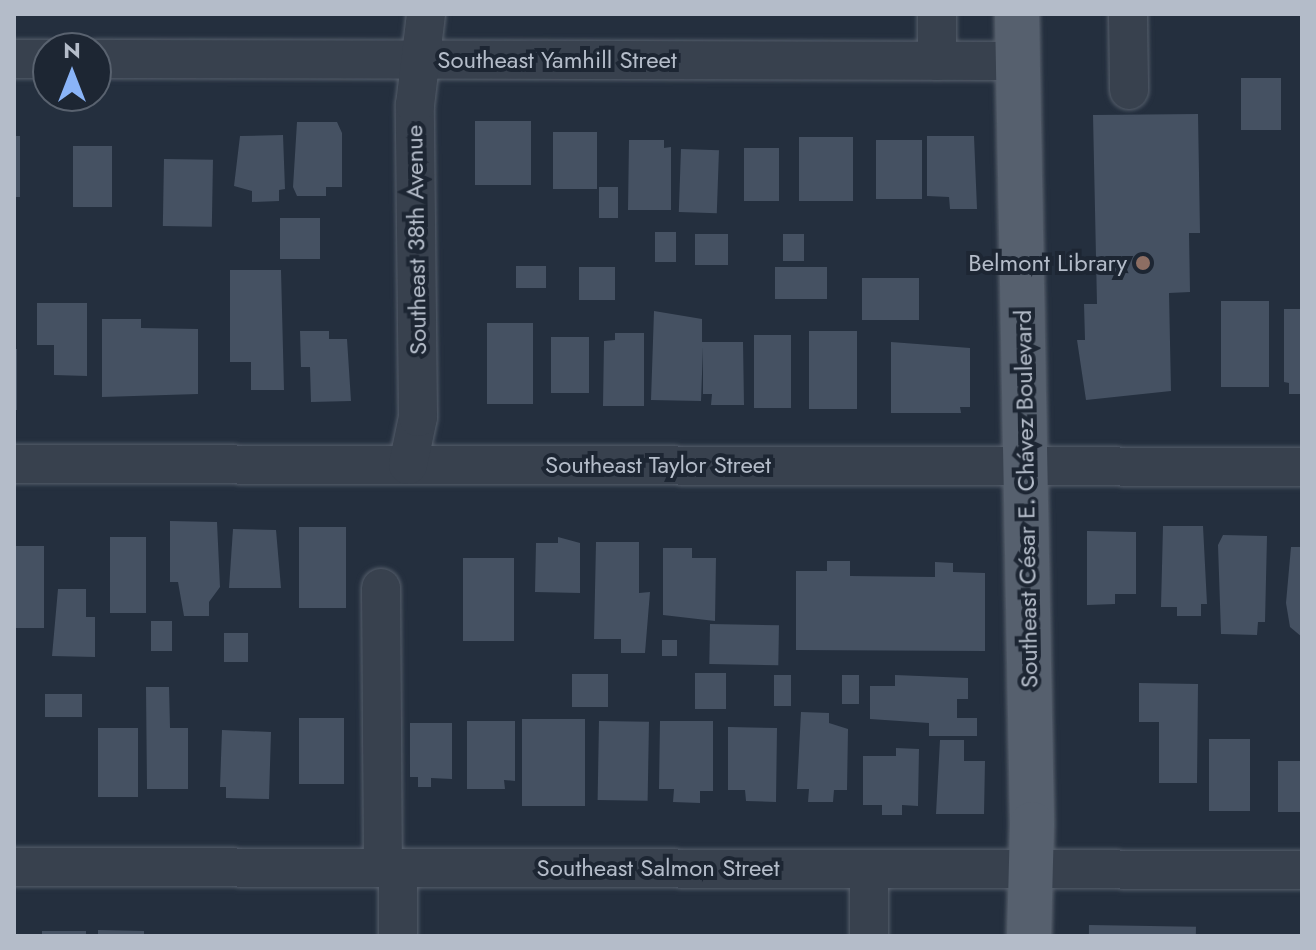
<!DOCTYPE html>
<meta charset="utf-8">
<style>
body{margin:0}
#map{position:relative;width:1316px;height:950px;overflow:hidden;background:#242f3e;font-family:Jost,sans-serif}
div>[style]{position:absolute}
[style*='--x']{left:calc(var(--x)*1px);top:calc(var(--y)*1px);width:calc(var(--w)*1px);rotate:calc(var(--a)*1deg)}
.building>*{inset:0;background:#455162;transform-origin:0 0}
.roads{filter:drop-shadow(0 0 2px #565f6c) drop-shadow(0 0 2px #565f6c)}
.minor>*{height:38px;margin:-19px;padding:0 19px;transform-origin:19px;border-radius:19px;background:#38414e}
.major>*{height:44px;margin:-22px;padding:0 22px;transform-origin:22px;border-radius:22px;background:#56606e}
.dots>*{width:22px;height:22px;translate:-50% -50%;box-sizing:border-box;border:4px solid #1d2633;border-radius:50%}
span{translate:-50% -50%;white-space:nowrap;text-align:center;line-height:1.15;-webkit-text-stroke:8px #1d2633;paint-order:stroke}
.street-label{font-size:24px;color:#b4bcc9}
.poi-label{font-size:24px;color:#b4bcc9}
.right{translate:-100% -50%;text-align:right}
.frame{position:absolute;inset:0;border:16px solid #b4bcc9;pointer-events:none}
.north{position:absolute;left:32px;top:32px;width:80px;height:80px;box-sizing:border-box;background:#1d2633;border:2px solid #59626f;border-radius:50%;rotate:0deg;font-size:22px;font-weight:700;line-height:32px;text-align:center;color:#b4bcc9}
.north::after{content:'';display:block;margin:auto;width:28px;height:36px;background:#8ab4f8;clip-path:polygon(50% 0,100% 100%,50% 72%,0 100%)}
</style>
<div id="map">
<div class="building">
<i style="left:1241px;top:78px;width:40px;height:52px"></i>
<i style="clip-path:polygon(1198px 114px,1200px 233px,1189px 233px,1190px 292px,1169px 293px,1171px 391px,1086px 400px,1077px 340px,1085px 340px,1084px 304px,1097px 304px,1093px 115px)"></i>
<i style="left:475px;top:121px;width:56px;height:64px"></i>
<i style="clip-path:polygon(297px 122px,337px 122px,342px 133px,342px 187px,326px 187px,326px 196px,297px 196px,293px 187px)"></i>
<i style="left:553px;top:132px;width:44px;height:57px"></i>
<i style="clip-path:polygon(283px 135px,285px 189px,279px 190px,279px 201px,252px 202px,252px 191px,234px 186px,240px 136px)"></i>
<i style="left:14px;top:136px;width:6px;height:61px"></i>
<i style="clip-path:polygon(927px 136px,974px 136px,977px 209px,950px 209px,949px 197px,927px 196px)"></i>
<i style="left:799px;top:137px;width:54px;height:64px"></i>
<i style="clip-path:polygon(629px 140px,664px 140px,664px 148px,671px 147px,671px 210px,628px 210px)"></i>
<i style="left:876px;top:140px;width:46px;height:59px"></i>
<i style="left:73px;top:146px;width:39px;height:61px"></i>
<i style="left:744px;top:148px;width:35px;height:53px"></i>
<i style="left:681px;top:149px;width:38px;height:63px;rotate:2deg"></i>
<i style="left:164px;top:159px;width:49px;height:67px;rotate:1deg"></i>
<i style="left:599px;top:187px;width:19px;height:31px"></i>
<i style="left:280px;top:218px;width:40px;height:41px"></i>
<i style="left:655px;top:232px;width:21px;height:30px"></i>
<i style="left:695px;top:234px;width:33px;height:31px"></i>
<i style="left:783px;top:234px;width:21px;height:27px"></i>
<i style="left:516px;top:266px;width:30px;height:22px"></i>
<i style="left:615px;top:267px;width:33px;height:36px;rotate:90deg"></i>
<i style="left:775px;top:267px;width:52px;height:32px"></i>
<i style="clip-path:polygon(230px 270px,281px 270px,284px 390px,251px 390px,251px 362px,230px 362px)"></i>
<i style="left:862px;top:278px;width:57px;height:42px"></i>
<i style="left:1221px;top:301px;width:48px;height:86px"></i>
<i style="clip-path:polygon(37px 303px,87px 303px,87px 376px,54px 375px,54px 345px,37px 345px)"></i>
<i style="clip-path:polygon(1284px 309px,1302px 309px,1302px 394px,1289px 394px,1289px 383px,1284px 382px)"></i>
<i style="clip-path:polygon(654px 311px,702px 319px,702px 342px,743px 342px,744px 405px,711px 405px,712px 394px,703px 394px,703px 347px,701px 401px,651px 400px)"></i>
<i style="clip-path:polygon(102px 319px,141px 319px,141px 328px,198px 329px,198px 394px,102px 397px)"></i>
<i style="left:487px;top:323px;width:46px;height:81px"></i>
<i style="clip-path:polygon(300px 331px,329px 331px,329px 339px,347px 339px,351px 401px,311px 402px,310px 367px,301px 367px)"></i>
<i style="left:809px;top:331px;width:48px;height:78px"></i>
<i style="clip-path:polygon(615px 333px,644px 333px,644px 406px,603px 406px,604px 341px,615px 340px)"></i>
<i style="left:791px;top:335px;width:73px;height:37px;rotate:90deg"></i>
<i style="left:551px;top:337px;width:38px;height:56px"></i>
<i style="clip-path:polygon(891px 342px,970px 348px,970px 407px,960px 407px,961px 413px,891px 413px)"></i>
<i style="left:14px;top:349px;width:3px;height:61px"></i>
<i style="clip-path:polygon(170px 521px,217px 522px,220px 587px,209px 602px,209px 616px,184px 616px,178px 582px,170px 582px)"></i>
<i style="clip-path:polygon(1163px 526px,1203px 526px,1207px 604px,1201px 604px,1201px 616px,1177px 616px,1177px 607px,1161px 607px)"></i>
<i style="left:299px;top:527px;width:47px;height:81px"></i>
<i style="clip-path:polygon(233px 529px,276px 530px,281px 588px,229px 588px)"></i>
<i style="clip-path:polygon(1087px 531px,1136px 532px,1136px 594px,1115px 594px,1115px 604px,1087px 605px)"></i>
<i style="clip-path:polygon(1223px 535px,1267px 536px,1265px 622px,1258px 622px,1257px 635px,1221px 634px,1218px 545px)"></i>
<i style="left:110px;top:537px;width:36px;height:76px"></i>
<i style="clip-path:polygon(558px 537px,580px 543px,580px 593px,535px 592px,536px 543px,558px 543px)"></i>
<i style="clip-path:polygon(596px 542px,639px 542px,639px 593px,650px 592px,645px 653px,621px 653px,621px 639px,594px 639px)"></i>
<i style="left:14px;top:546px;width:30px;height:82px"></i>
<i style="clip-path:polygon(1291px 547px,1302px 547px,1302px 637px,1290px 627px,1286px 603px)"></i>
<i style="clip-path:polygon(663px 548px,692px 548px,692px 558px,716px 558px,715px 621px,663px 615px)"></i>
<i style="left:463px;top:558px;width:51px;height:83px"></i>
<i style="clip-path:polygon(827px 561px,850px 561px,850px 576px,935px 577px,935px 562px,953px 563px,953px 572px,985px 573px,985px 651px,796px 650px,796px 571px,827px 571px)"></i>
<i style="clip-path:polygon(58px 589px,86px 589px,86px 617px,95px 617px,95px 657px,52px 656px)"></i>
<i style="left:151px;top:621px;width:21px;height:30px"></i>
<i style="left:710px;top:624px;width:69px;height:40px;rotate:1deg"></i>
<i style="left:224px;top:633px;width:24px;height:29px"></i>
<i style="left:662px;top:640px;width:15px;height:16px"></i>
<i style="left:695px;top:673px;width:31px;height:36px"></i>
<i style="left:572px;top:674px;width:36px;height:33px"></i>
<i style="left:774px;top:675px;width:17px;height:31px"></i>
<i style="left:842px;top:675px;width:17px;height:29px"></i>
<i style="clip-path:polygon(895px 675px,968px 678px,968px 699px,957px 699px,957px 718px,977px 718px,977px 736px,929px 736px,929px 723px,870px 719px,870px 686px,895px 686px)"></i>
<i style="clip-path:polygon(1139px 683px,1198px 684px,1197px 783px,1159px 783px,1159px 722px,1139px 722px)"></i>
<i style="clip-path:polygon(146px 687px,169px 687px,170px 728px,188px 728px,188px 789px,147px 789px)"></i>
<i style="left:45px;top:694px;width:37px;height:23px"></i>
<i style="clip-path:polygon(801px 712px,829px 713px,829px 723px,848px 729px,847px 790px,834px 790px,833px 802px,808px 802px,809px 789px,797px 789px)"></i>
<i style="left:299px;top:718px;width:45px;height:66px"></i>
<i style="left:522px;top:719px;width:63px;height:87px"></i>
<i style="clip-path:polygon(467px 721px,515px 721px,515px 781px,504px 780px,505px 789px,467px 789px)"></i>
<i style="left:599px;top:721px;width:50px;height:79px;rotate:1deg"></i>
<i style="clip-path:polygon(660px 721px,713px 721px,713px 791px,700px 791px,700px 803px,673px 802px,674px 789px,659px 789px)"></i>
<i style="clip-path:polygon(410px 723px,452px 723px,452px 779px,431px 778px,431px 787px,418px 787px,418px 777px,410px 777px)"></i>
<i style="clip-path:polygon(728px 727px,777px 728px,776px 802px,746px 801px,745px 790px,728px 790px)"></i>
<i style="left:98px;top:728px;width:40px;height:69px"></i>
<i style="clip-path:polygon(222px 730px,271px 732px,269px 799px,226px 798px,226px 787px,220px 787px)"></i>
<i style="left:1209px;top:739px;width:41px;height:72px"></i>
<i style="clip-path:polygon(940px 740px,964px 740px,964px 761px,985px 761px,984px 814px,936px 814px)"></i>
<i style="clip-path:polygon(896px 748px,919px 749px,918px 806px,902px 805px,902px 815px,882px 815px,882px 805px,863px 805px,863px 756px,896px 756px)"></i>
<i style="left:1278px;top:761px;width:24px;height:51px"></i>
<i style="left:1089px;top:925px;width:107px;height:11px;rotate:1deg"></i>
<i style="clip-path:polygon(98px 930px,144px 931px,144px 936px,98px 936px)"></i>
<i style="left:42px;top:931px;width:44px;height:5px"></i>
</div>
<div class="roads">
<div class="minor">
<i style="--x:1128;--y:14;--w:76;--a:89.2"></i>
<i style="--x:14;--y:59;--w:34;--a:0"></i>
<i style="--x:96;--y:59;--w:921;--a:0.12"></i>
<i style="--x:937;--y:61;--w:47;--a:-90"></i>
<i style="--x:14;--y:464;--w:1288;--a:0.13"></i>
<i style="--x:408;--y:465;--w:49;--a:-78.2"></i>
<i style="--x:418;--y:417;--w:312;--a:-90.6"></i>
<i style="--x:415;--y:105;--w:92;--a:-83.1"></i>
<i style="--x:381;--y:588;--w:280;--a:89.6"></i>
<i style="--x:14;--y:867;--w:1288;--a:0.13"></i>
<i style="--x:869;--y:869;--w:67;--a:90"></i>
<i style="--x:398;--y:936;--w:68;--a:-90"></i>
</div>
<div class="major">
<i style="--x:1017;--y:14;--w:810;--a:88.94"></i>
<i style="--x:1032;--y:824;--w:112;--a:91.5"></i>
</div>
</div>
<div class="dots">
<i style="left:1143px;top:263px;background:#8d6e63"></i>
</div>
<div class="street-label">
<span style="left:557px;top:60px">Southeast Yamhill Street</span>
<span style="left:416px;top:240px;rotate:-91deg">Southeast 38th Avenue</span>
<span style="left:658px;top:465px">Southeast Taylor Street</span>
<span style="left:1026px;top:499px;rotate:-91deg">Southeast César E. Chávez Boulevard</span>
<span style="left:658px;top:868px">Southeast Salmon Street</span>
</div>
<div class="poi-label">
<span class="right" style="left:1127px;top:263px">Belmont Library</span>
</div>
<div class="frame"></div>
<div class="north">N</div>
</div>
